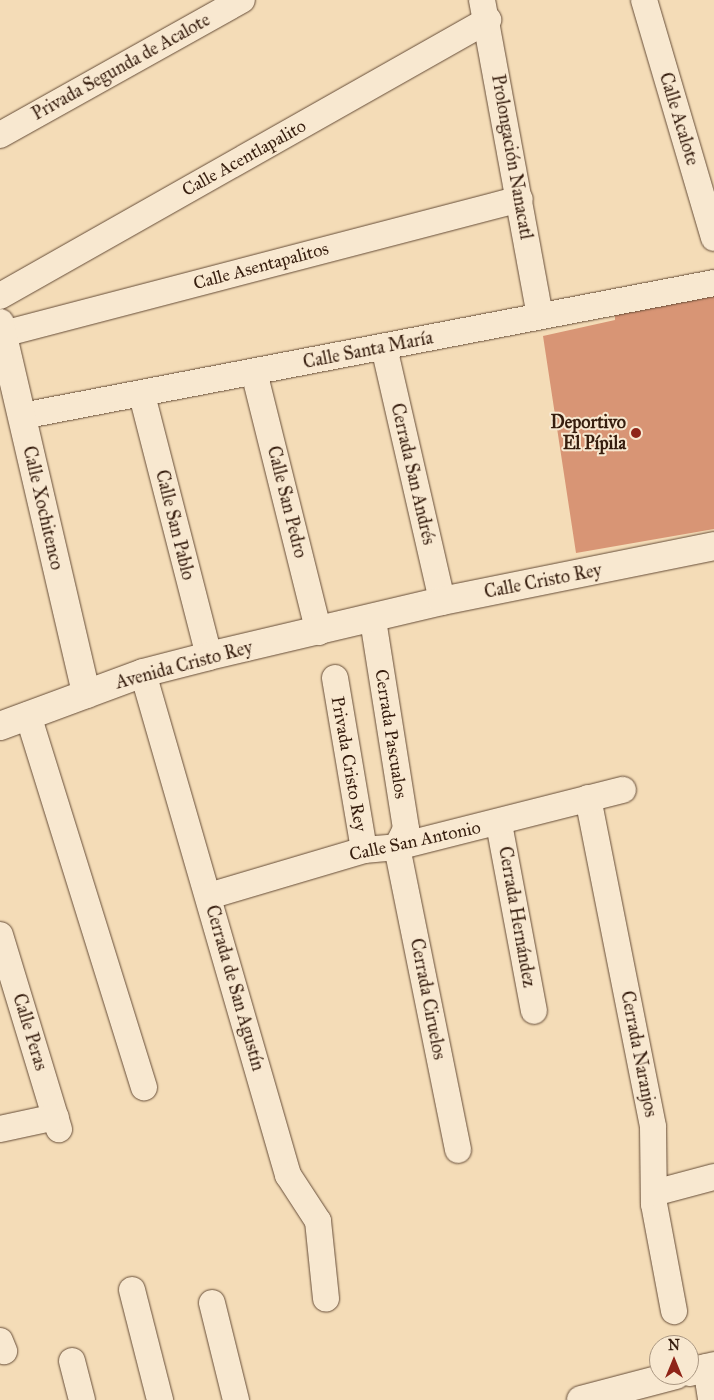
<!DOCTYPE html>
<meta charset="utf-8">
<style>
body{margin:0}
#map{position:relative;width:714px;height:1400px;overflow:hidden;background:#f4dcb7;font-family:"IM FELL Great Primer",serif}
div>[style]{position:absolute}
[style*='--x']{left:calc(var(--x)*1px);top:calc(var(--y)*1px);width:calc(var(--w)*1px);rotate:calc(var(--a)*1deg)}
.building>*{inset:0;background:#d89575}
.roads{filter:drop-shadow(0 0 1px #664d38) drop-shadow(0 0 1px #664d38)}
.street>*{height:26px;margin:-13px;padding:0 13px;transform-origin:13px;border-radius:13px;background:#f8e8d0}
.secondary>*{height:28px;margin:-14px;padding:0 14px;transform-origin:14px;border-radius:14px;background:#f8e8d0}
.dots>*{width:14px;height:14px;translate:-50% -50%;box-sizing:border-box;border:2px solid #f8e8d0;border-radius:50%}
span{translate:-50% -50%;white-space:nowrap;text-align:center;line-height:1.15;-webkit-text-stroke:4px #f8e8d0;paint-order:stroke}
.street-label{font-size:18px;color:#361d0e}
.poi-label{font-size:18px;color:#361d0e;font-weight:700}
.right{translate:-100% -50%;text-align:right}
.north{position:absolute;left:649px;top:1335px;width:50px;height:50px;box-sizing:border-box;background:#f8e8d0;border:1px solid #aa9782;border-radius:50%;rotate:0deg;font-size:14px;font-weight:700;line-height:20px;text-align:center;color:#361d0e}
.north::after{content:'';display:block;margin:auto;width:18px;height:22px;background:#8f2418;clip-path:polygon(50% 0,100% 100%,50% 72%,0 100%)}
</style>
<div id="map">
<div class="building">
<i style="clip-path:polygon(714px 293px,714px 529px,576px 553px,543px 336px,615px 320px,615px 310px)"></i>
</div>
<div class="roads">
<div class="street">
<i style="--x:482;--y:0;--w:320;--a:79.6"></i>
<i style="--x:644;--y:0;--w:248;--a:73.6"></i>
<i style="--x:0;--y:135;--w:277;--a:-29.2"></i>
<i style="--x:0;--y:296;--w:561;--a:-29.49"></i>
<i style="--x:3;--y:334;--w:534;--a:-14.63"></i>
<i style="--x:384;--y:347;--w:261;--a:77.1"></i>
<i style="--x:254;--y:372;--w:268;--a:76"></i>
<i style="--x:142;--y:395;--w:269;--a:75.6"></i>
<i style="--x:22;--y:416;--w:705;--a:-10.88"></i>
<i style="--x:373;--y:620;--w:212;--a:81"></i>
<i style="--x:406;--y:829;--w:20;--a:117"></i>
<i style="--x:397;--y:847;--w:309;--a:78.6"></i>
<i style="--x:143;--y:673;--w:523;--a:73.89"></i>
<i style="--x:288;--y:1175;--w:55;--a:56.9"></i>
<i style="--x:318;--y:1221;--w:78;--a:84.1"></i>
<i style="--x:335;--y:678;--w:174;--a:80.4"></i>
<i style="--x:28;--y:715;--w:390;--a:72.7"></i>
<i style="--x:588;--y:798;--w:335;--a:78.8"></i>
<i style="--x:653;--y:1127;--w:77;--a:89.3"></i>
<i style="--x:654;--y:1204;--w:109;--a:79.4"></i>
<i style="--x:499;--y:824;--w:190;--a:79.4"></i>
<i style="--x:209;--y:896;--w:162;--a:-16.5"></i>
<i style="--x:364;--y:850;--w:33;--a:-5"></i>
<i style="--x:397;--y:847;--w:233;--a:-14.2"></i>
<i style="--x:0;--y:935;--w:203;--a:73.1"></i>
<i style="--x:0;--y:1129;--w:57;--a:-12.1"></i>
<i style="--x:654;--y:1193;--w:62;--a:-14.9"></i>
<i style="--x:132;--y:1290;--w:114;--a:75.7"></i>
<i style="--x:212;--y:1303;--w:100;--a:76.1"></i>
<i style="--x:0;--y:1341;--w:11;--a:68"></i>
<i style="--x:72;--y:1361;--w:40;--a:75.6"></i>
<i style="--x:706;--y:1367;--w:33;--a:81"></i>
</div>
<div class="secondary">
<i style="--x:0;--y:323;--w:381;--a:76.9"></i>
<i style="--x:0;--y:726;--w:153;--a:-20.3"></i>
<i style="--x:143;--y:673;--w:68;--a:-14.4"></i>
<i style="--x:209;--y:656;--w:239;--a:-13.3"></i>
<i style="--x:442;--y:601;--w:278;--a:-11.4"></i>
<i style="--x:689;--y:1372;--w:26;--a:-13"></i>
<i style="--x:581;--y:1400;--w:98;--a:-14.7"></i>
</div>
</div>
<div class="dots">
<i style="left:636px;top:433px;background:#8f2418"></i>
</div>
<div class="street-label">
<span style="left:121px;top:67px;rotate:-29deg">Privada Segunda de Acalote</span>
<span style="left:679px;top:119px;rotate:73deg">Calle Acalote</span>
<span style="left:512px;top:157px;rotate:80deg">Prolongación Nanacatl</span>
<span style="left:244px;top:158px;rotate:-29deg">Calle Acentlapalito</span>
<span style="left:261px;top:266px;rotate:-15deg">Calle Asentapalitos</span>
<span style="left:368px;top:350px;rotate:-11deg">Calle Santa María</span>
<span style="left:413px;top:474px;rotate:77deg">Cerrada San Andrés</span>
<span style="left:287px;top:502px;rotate:76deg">Calle San Pedro</span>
<span style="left:43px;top:508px;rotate:77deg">Calle Xochitenco</span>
<span style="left:175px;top:525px;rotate:76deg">Calle San Pablo</span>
<span style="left:543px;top:581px;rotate:-11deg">Calle Cristo Rey</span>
<span style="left:184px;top:665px;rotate:-15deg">Avenida Cristo Rey</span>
<span style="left:391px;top:734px;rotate:81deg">Cerrada Pascualos</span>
<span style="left:349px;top:764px;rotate:80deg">Privada Cristo Rey</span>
<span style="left:415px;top:841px;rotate:-12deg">Calle San Antonio</span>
<span style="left:517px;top:917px;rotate:80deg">Cerrada Hernández</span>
<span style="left:235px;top:988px;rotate:74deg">Cerrada de San Agustín</span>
<span style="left:428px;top:999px;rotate:79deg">Cerrada Ciruelos</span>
<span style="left:30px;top:1032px;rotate:73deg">Calle Peras</span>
<span style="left:639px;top:1054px;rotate:79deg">Cerrada Naranjos</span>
</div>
<div class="poi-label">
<span class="right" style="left:626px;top:433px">Deportivo<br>El Pípila</span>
</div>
<div class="north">N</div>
</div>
